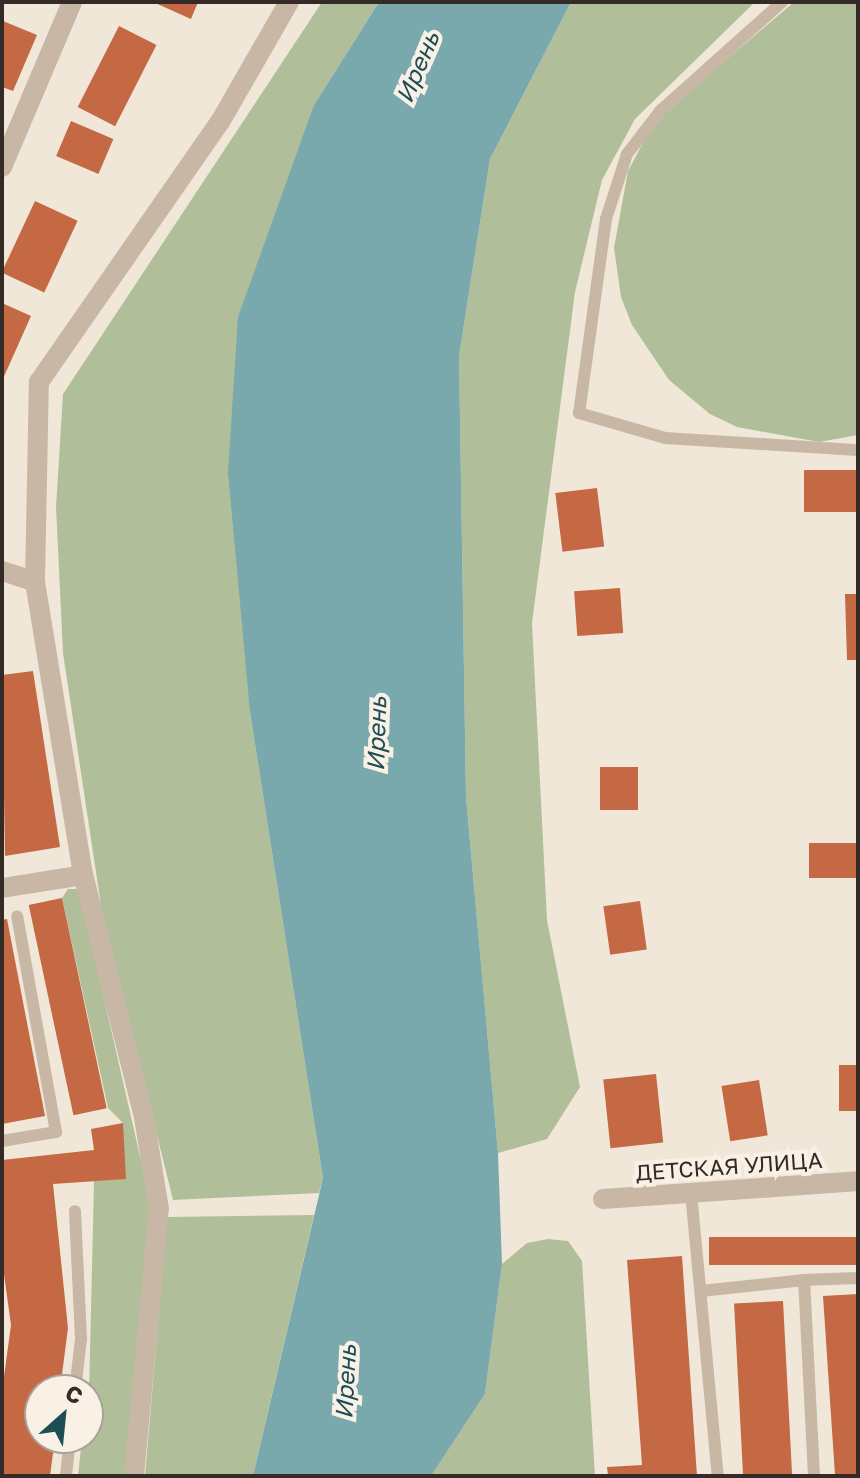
<!DOCTYPE html>
<meta charset="utf-8">
<style>
body{margin:0}
#map{position:relative;width:860px;height:1478px;overflow:hidden;background:#f1e7d9;font-family:"Golos Text",sans-serif}
div>[style]{position:absolute}
[style*='--x']{left:calc(var(--x)*1px);top:calc(var(--y)*1px);width:calc(var(--w)*1px);rotate:calc(var(--a)*1deg)}
.green>*{inset:0;background:#b0bf99}
.water>*{inset:0;background:#79a8ad}
.building>*{inset:0;background:#c46944;transform-origin:0 0}
.lane>*{height:12px;margin:-6px;padding:0 6px;transform-origin:6px;border-radius:6px;background:#c8b7a5}
.street>*{height:20px;margin:-10px;padding:0 10px;transform-origin:10px;border-radius:10px;background:#c8b7a5}
span{translate:-50% -50%;white-space:nowrap;text-align:center;line-height:1.15;-webkit-text-stroke:8px #f9f1e5;paint-order:stroke}
.street-label{font-size:22px;color:#342b26}
.water-label{font-size:24px;color:#1d4e55;font-style:italic}
.frame{position:absolute;inset:0;border:4px solid #342b26;pointer-events:none}
.north{position:absolute;left:24px;top:1374px;width:80px;height:80px;box-sizing:border-box;background:#f9f1e5;border:2px solid #aaa299;border-radius:50%;rotate:27deg;font-size:22px;font-weight:700;line-height:32px;text-align:center;color:#342b26}
.north::after{content:'';display:block;margin:auto;width:28px;height:36px;background:#1d4e55;clip-path:polygon(50% 0,100% 100%,50% 72%,0 100%)}
</style>
<div id="map">
<div class="green">
<i style="clip-path:polygon(322px 2px,379px 2px,314px 105px,250px 712px,323px 1178px,319px 1193px,173px 1200px,102px 912px,63px 653px,56px 507px,63px 394px)"></i>
<i style="clip-path:polygon(571px 2px,755px 2px,635px 119px,602px 180px,575px 292px,532px 623px,547px 920px,580px 1087px,547px 1139px,498px 1153px,466px 797px,459px 356px,490px 159px)"></i>
<i style="clip-path:polygon(794px 2px,858px 2px,858px 435px,819px 442px,737px 427px,710px 414px,669px 380px,632px 325px,621px 297px,614px 248px,628px 171px,646px 137px,665px 112px)"></i>
<i style="clip-path:polygon(68px 889px,79px 889px,153px 1213px,128px 1476px,78px 1476px,82px 1438px,88px 1438px,94px 1181px,123px 1123px,108px 1108px,62px 898px)"></i>
<i style="clip-path:polygon(314px 1215px,253px 1476px,145px 1476px,167px 1217px)"></i>
<i style="clip-path:polygon(548px 1239px,568px 1241px,582px 1261px,595px 1476px,431px 1476px,485px 1394px,502px 1264px,527px 1243px)"></i>
</div>
<div class="water">
<i style="clip-path:polygon(379px 2px,571px 2px,490px 159px,459px 356px,466px 797px,498px 1153px,502px 1264px,485px 1394px,431px 1476px,253px 1476px,323px 1178px,250px 712px,228px 472px,238px 317px,314px 105px)"></i>
</div>
<div class="building">
<i style="clip-path:polygon(153px 2px,198px 2px,191px 19px)"></i>
<i style="clip-path:polygon(3px 21px,37px 35px,13px 91px,2px 87px)"></i>
<i style="left:119px;top:26px;width:42px;height:91px;rotate:27deg"></i>
<i style="left:71px;top:121px;width:46px;height:38px;rotate:23deg"></i>
<i style="left:35px;top:201px;width:47px;height:79px;rotate:25deg"></i>
<i style="clip-path:polygon(2px 303px,31px 316px,2px 381px)"></i>
<i style="left:858px;top:470px;width:42px;height:54px;rotate:90deg"></i>
<i style="left:597px;top:488px;width:59px;height:42px;rotate:83deg"></i>
<i style="left:620px;top:588px;width:45px;height:46px;rotate:86deg"></i>
<i style="clip-path:polygon(845px 594px,858px 594px,858px 660px,847px 660px)"></i>
<i style="clip-path:polygon(33px 671px,60px 847px,5px 856px,2px 675px)"></i>
<i style="left:638px;top:767px;width:43px;height:38px;rotate:90deg"></i>
<i style="left:809px;top:843px;width:49px;height:35px"></i>
<i style="left:62px;top:898px;width:215px;height:34px;rotate:78deg"></i>
<i style="left:640px;top:901px;width:49px;height:37px;rotate:82deg"></i>
<i style="clip-path:polygon(7px 919px,45px 1116px,2px 1124px,2px 920px)"></i>
<i style="left:858px;top:1065px;width:46px;height:19px;rotate:90deg"></i>
<i style="left:656px;top:1074px;width:69px;height:53px;rotate:84deg"></i>
<i style="left:759px;top:1080px;width:56px;height:38px;rotate:81deg"></i>
<i style="clip-path:polygon(123px 1123px,126px 1179px,53px 1184px,68px 1328px,60px 1390px,40px 1390px,40px 1438px,55px 1438px,50px 1476px,2px 1476px,2px 1391px,11px 1325px,2px 1260px,2px 1160px,94px 1150px,91px 1129px)"></i>
<i style="left:858px;top:1237px;width:28px;height:149px;rotate:90deg"></i>
<i style="clip-path:polygon(682px 1256px,697px 1476px,608px 1476px,607px 1467px,642px 1465px,627px 1260px)"></i>
<i style="clip-path:polygon(858px 1294px,858px 1474px,835px 1475px,823px 1296px)"></i>
<i style="left:783px;top:1301px;width:175px;height:49px;rotate:87deg"></i>
</div>
<div class="lane">
<i style="--x:782;--y:2;--w:162;--a:138.2"></i>
<i style="--x:661;--y:110;--w:56;--a:127.7"></i>
<i style="--x:627;--y:154;--w:68;--a:107.9"></i>
<i style="--x:606;--y:219;--w:196;--a:97.9"></i>
<i style="--x:579;--y:413;--w:90;--a:16.2"></i>
<i style="--x:665;--y:438;--w:193;--a:3.6"></i>
<i style="--x:2;--y:1141;--w:55;--a:-9.5"></i>
<i style="--x:56;--y:1132;--w:219;--a:-100.2"></i>
<i style="--x:691;--y:1193;--w:284;--a:84.6"></i>
<i style="--x:701;--y:1291;--w:104;--a:-6.1"></i>
<i style="--x:75;--y:1390;--w:51;--a:-83.3"></i>
<i style="--x:81;--y:1339;--w:128;--a:-92.7"></i>
<i style="--x:66;--y:1476;--w:38;--a:-84"></i>
<i style="--x:814;--y:1476;--w:196;--a:-92.9"></i>
<i style="--x:804;--y:1280;--w:54;--a:-2.1"></i>
</div>
<div class="street">
<i style="--x:2;--y:167;--w:179;--a:-67"></i>
<i style="--x:2;--y:571;--w:35;--a:18"></i>
<i style="--x:2;--y:888;--w:82;--a:-9.1"></i>
<i style="--x:603;--y:1199;--w:256;--a:-4"></i>
<i style="--x:134;--y:1476;--w:268;--a:-84.7"></i>
<i style="--x:159;--y:1209;--w:93;--a:-99.3"></i>
<i style="--x:144;--y:1117;--w:250;--a:-104.1"></i>
<i style="--x:83;--y:875;--w:297;--a:-99.3"></i>
<i style="--x:35;--y:582;--w:200;--a:-88.9"></i>
<i style="--x:39;--y:382;--w:317;--a:-55.2"></i>
<i style="--x:220;--y:122;--w:138;--a:-60.1"></i>
</div>
<div class="street-label">
<span style="left:729px;top:1166px;rotate:-4deg">ДЕТСКАЯ УЛИЦА</span>
</div>
<div class="water-label">
<span style="left:417px;top:67px;rotate:-67deg">Ирень</span>
<span style="left:376px;top:734px;rotate:-88deg">Ирень</span>
<span style="left:345px;top:1382px;rotate:-87deg">Ирень</span>
</div>
<div class="frame"></div>
<div class="north">С</div>
</div>
